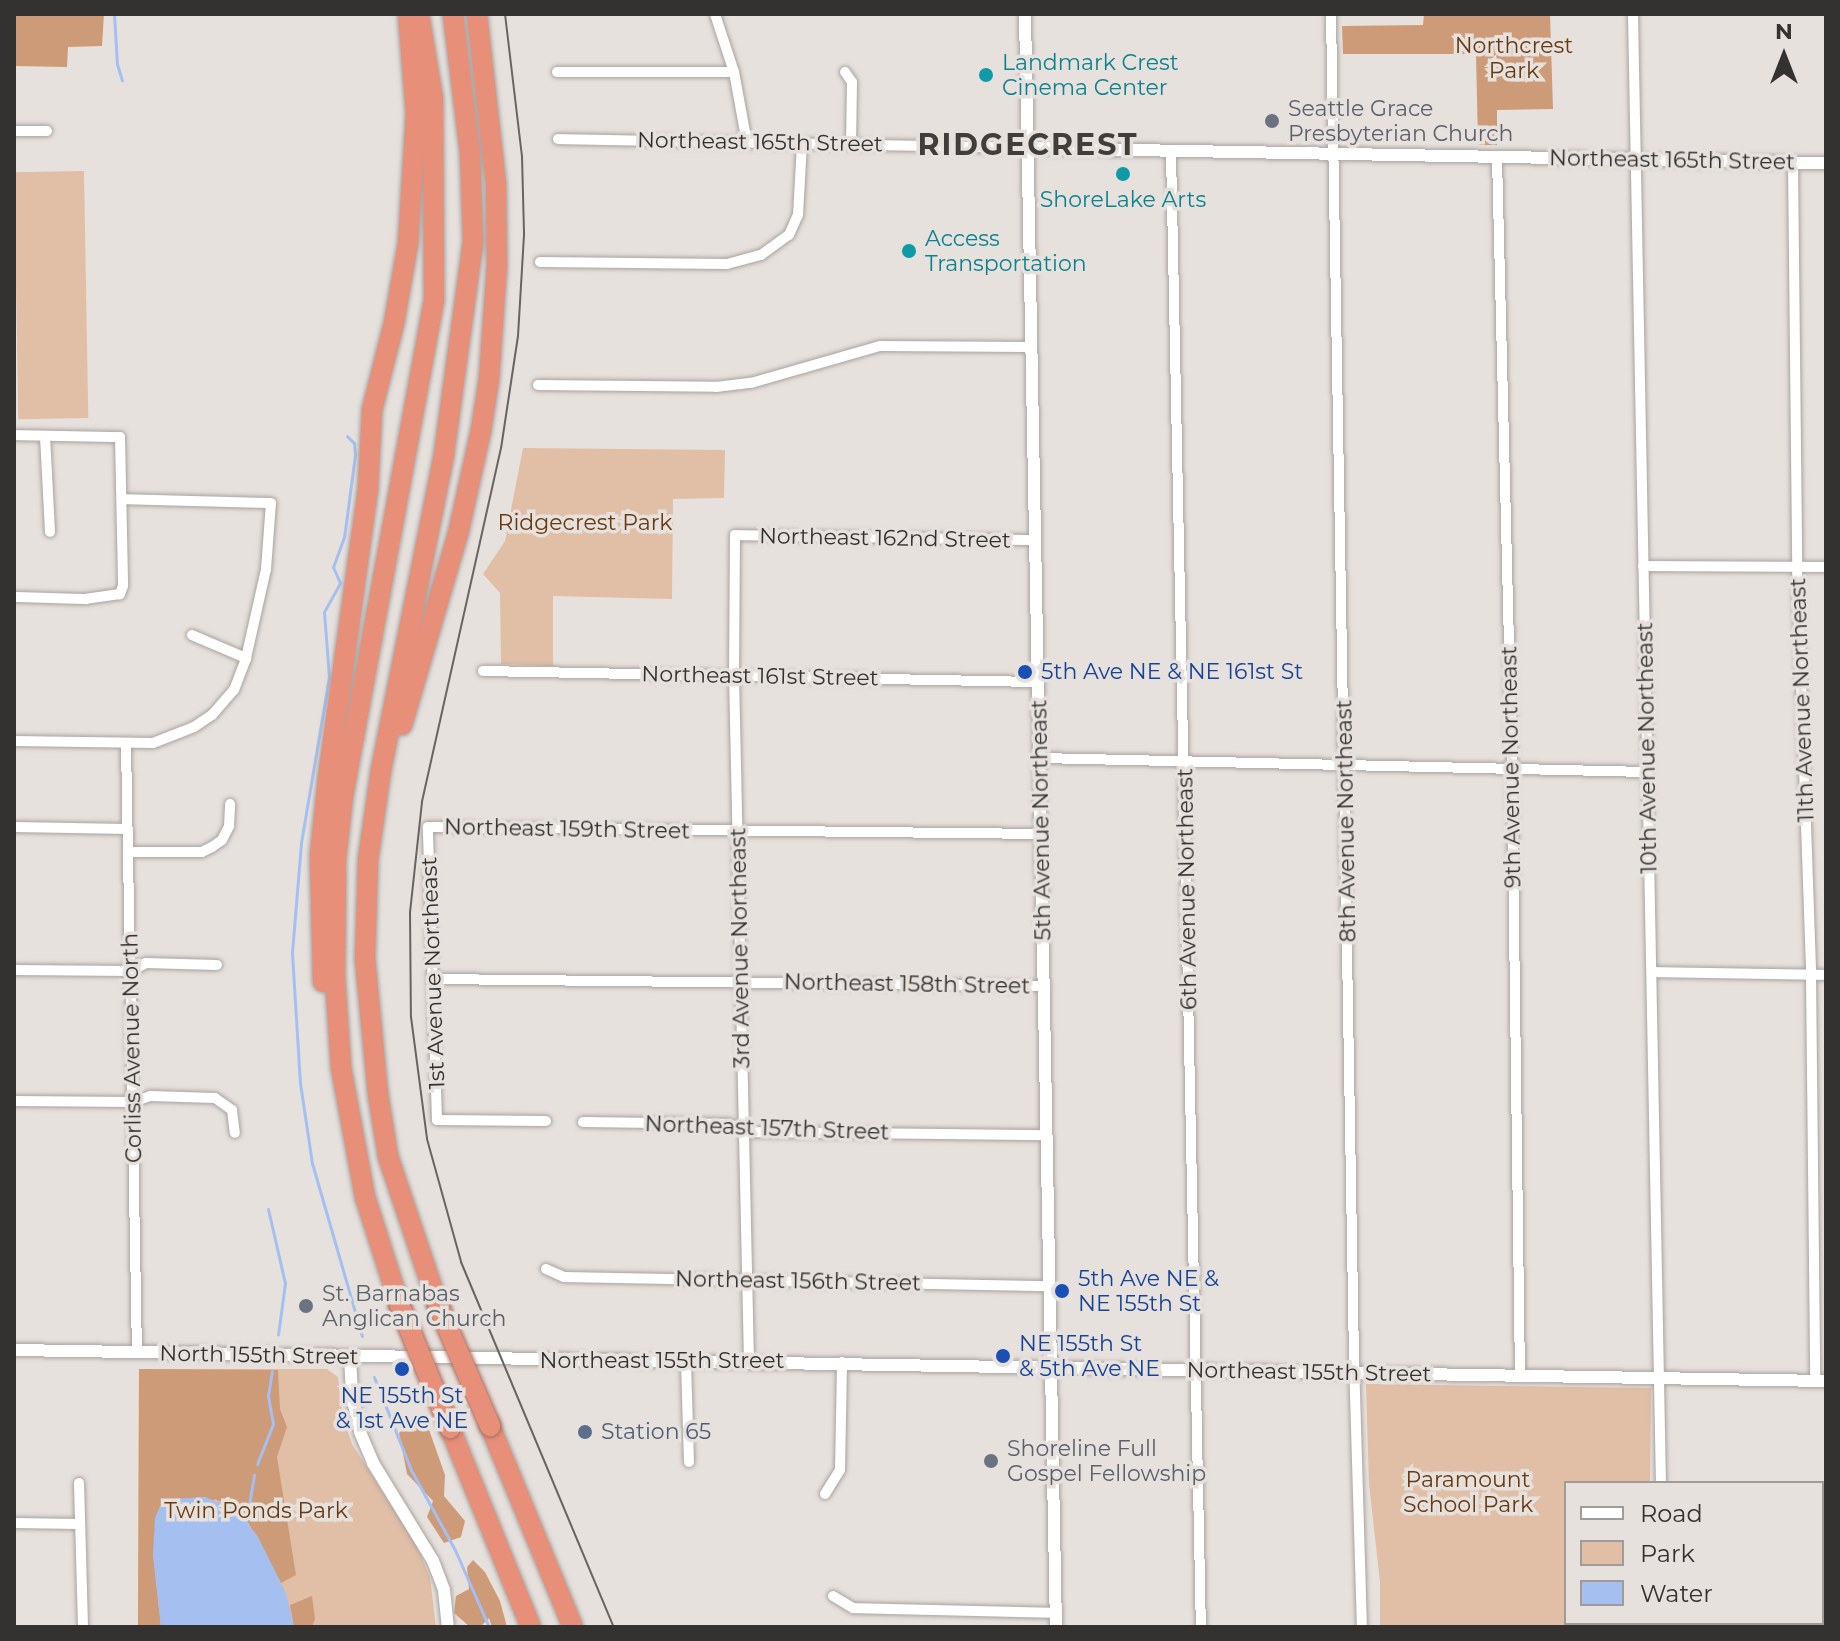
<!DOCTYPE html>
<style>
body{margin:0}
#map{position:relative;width:1840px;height:1641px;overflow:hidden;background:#e7e1dd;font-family:Montserrat,sans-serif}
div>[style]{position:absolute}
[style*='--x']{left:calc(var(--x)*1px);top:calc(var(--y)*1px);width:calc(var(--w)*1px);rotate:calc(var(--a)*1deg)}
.green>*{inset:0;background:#e1bea6;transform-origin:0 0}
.forest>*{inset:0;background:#cd9b78}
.water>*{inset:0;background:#a5bff1}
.stream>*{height:3px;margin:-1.5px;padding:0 1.5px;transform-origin:1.5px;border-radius:1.5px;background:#a5bff1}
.roads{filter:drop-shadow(0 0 2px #a9a3a0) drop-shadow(0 0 2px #a9a3a0)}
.minor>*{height:10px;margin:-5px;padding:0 5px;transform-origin:5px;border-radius:5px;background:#fff}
.tertiary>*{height:12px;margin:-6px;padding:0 6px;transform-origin:6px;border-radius:6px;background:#fff}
.motorway>*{height:20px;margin:-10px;padding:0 10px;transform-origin:10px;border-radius:10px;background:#e78f78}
.tram>*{height:2px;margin:-1px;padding:0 1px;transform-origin:1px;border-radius:1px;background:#676462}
.bridges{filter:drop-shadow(0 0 2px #a86e5f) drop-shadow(0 0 2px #a86e5f)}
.motorway-bridge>*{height:20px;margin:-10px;padding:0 10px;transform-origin:10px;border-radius:10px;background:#e78f78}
.dots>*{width:22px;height:22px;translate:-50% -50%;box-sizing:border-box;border:4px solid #e7e1dd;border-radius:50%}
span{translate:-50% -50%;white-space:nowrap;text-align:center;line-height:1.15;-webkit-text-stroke:7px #e7e1dd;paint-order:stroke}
.park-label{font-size:22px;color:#693911}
.culture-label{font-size:22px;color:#0d838f}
.left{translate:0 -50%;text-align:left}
.worship-label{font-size:22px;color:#5b616d}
.street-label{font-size:22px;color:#343231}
.transit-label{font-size:22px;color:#164399}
.service-label{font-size:22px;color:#4e5e75}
.district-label{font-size:30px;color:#413d3a;font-weight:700;letter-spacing:2px}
.frame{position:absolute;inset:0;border:16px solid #343231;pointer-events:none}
.legend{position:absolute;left:1564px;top:1481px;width:260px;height:144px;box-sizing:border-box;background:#e7e1dd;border:2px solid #9f9b98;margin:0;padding:10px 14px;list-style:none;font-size:24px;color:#343231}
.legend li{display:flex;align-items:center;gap:16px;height:40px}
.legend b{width:40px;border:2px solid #9f9b98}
.north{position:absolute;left:1744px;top:16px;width:80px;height:80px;-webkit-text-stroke:6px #e7e1dd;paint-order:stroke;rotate:0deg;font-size:22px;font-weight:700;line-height:32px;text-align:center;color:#343231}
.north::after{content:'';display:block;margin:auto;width:28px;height:36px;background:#343231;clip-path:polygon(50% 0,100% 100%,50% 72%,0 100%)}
</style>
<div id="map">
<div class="green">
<i style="left:84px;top:171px;width:247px;height:70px;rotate:89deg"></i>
<i style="clip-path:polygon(523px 448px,725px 450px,724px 498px,673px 499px,672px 599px,553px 596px,553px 666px,501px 664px,500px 593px,483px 574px,505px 541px)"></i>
<i style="clip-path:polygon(139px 1369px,327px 1369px,338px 1377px,343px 1418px,352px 1444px,418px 1548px,430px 1578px,436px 1627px,138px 1627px)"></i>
<i style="clip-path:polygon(1366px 1384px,1651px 1388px,1650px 1483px,1566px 1483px,1566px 1623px,1588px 1623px,1588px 1627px,1380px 1627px,1380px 1582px,1369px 1484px)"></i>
</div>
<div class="forest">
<i style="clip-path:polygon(14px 14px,104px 14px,102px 46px,68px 47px,67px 67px,14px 66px)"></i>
<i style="clip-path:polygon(1424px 14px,1550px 14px,1553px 109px,1497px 110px,1497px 145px,1478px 145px,1476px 54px,1343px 54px,1342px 26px,1423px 25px)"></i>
<i style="clip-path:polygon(139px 1369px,278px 1370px,280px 1409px,287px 1427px,277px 1457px,296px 1575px,281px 1583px,249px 1524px,235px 1509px,215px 1499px,153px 1554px,161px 1627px,138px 1627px)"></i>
<i style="clip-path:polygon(416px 1417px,427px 1424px,445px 1475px,444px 1496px,465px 1521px,461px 1537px,444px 1543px,427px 1517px,433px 1501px,407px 1474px,399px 1433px)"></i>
<i style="clip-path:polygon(473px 1560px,485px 1572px,500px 1601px,507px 1627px,492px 1627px,489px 1618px,480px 1627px,470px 1627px,454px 1613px,456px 1596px,469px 1589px,467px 1567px)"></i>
<i style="clip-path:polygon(312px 1596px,315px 1619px,312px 1627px,294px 1627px,290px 1605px)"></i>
</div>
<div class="water">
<i style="clip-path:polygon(205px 1497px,235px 1509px,257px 1535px,286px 1593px,294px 1627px,161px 1627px,153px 1554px,155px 1518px,160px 1506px,172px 1499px)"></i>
</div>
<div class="stream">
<i style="--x:114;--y:14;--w:50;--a:86.6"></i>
<i style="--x:117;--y:64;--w:17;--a:73"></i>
<i style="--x:347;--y:436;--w:10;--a:45"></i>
<i style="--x:354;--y:443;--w:12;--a:85"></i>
<i style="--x:355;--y:455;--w:83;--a:97.6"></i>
<i style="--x:344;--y:537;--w:32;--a:110"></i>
<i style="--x:333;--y:567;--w:17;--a:66"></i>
<i style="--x:340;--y:583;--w:33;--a:119"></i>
<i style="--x:324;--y:612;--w:65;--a:85.6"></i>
<i style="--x:329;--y:677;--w:168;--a:99.6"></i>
<i style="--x:301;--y:843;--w:110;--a:94.7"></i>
<i style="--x:292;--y:953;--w:130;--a:86.5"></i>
<i style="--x:300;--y:1083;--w:81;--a:81.5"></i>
<i style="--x:312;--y:1163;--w:180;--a:73.9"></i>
<i style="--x:268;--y:1209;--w:76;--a:77.1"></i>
<i style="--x:285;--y:1283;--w:52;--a:97.7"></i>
<i style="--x:374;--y:1377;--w:100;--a:68.3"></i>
<i style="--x:411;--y:1470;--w:91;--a:61.2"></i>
<i style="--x:455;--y:1550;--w:84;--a:66.2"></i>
<i style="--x:257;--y:1464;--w:43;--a:-68.2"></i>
<i style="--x:273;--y:1424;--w:28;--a:-100"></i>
<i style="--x:268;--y:1396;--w:25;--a:-81"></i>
<i style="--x:246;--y:1522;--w:48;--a:-80.3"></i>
</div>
<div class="roads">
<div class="minor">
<i style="--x:715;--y:14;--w:61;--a:71.9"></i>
<i style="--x:734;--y:72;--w:72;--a:79.6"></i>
<i style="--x:1331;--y:14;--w:1346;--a:89.02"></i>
<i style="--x:1354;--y:1360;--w:267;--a:88.3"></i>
<i style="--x:1633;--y:14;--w:1469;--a:88.91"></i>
<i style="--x:557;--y:72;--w:177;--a:0"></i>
<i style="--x:845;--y:72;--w:12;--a:55"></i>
<i style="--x:852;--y:82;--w:61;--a:90.9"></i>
<i style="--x:14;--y:131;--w:33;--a:0"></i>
<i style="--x:558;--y:139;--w:469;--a:1.1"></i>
<i style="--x:1171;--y:151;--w:1476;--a:88.84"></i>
<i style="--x:1497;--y:157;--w:611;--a:88.59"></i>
<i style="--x:1512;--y:768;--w:608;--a:89.25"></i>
<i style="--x:1793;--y:162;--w:405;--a:89.4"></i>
<i style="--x:1797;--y:567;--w:408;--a:88"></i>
<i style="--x:1811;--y:975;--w:406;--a:89.4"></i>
<i style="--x:540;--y:262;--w:187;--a:0.6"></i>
<i style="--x:727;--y:264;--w:35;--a:-15"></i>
<i style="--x:761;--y:255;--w:34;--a:-36"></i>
<i style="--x:789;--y:235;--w:22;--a:-66"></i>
<i style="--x:798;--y:215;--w:71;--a:-86.8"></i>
<i style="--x:538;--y:385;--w:178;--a:0.6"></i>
<i style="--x:716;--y:387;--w:35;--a:-7"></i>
<i style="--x:751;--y:383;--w:134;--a:-16"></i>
<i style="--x:880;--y:346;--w:150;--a:0.4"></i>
<i style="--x:14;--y:435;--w:106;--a:1.1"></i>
<i style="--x:120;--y:437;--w:149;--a:88.8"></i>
<i style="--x:123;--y:586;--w:9;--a:111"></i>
<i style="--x:120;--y:594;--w:34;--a:172"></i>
<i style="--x:86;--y:599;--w:72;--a:-178.4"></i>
<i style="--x:45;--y:436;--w:96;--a:87"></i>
<i style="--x:1643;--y:566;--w:183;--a:0.3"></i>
<i style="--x:192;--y:635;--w:59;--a:23.1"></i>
<i style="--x:483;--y:671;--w:555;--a:1.14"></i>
<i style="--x:14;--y:741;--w:139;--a:0.8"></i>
<i style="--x:153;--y:743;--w:44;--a:-21.3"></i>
<i style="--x:194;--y:727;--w:22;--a:-34"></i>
<i style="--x:212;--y:715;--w:33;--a:-49"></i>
<i style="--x:234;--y:690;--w:34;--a:-69"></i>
<i style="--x:246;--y:658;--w:91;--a:-77.3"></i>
<i style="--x:266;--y:569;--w:66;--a:-85.7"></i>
<i style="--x:271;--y:503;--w:149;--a:-178.5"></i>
<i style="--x:126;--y:743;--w:609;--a:88.97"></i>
<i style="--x:1040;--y:758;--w:607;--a:1.32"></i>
<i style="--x:14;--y:827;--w:114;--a:1"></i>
<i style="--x:128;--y:852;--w:74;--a:0"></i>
<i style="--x:202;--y:852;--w:11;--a:-27"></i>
<i style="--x:212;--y:847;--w:12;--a:-35"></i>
<i style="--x:222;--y:840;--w:16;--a:-63"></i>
<i style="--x:229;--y:826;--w:22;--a:-87"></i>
<i style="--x:14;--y:970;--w:117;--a:0.5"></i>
<i style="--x:131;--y:971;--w:17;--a:-28"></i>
<i style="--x:146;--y:963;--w:71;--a:1.6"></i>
<i style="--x:1653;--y:972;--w:173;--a:1"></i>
<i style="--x:435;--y:979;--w:609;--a:0.66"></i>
<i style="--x:14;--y:1101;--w:119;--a:0.5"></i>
<i style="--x:133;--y:1102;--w:18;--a:-19"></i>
<i style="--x:150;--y:1096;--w:65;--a:1.8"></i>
<i style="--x:215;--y:1098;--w:21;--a:35"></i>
<i style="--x:232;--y:1110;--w:23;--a:83"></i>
<i style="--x:546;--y:1121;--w:109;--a:-179.5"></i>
<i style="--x:437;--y:1120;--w:293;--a:-91.8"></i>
<i style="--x:428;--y:827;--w:613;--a:0.65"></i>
<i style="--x:583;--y:1122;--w:146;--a:0.8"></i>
<i style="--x:729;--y:1124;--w:18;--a:27"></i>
<i style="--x:745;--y:1132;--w:302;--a:0.6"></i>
<i style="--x:546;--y:1269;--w:20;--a:24"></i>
<i style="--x:564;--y:1277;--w:486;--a:1.1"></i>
<i style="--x:686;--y:1362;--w:100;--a:88.3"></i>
<i style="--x:749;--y:1362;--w:686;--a:-91.25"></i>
<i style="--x:734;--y:676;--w:141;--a:-89.6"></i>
<i style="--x:735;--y:535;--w:300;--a:1"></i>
<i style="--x:79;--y:1483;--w:144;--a:88.4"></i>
<i style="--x:825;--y:1494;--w:28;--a:-58"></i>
<i style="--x:840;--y:1470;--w:108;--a:-88.9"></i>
<i style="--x:14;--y:1523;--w:66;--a:0.9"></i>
<i style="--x:833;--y:1596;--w:23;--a:31"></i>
<i style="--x:853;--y:1608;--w:203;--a:1.4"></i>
<i style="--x:1661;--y:1627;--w:4;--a:-90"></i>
</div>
<div class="tertiary">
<i style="--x:1025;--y:14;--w:1613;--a:88.9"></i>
<i style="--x:1027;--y:148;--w:799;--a:1.08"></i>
<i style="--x:14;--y:1350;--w:1812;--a:0.98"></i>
<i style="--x:350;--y:1356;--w:40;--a:87.1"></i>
<i style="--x:352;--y:1396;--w:37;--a:77"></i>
<i style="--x:360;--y:1432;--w:34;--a:67"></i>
<i style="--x:373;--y:1463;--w:115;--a:58.5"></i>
<i style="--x:433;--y:1561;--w:31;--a:69"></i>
<i style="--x:444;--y:1590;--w:37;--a:84"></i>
</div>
<div class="motorway">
<i style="--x:402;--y:725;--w:199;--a:-73.7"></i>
<i style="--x:458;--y:534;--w:107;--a:-77.5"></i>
<i style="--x:481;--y:430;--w:52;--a:-81.1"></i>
<i style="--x:489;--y:379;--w:114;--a:-86"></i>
<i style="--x:497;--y:265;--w:81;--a:-90.7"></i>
<i style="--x:496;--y:184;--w:171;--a:-96.4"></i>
<i style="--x:323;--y:982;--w:127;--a:-91.4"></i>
<i style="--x:320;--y:855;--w:78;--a:-84.1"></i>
<i style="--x:328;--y:777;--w:293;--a:-82.1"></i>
<i style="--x:368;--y:487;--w:77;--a:-87"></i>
<i style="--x:372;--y:410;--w:90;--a:-75.8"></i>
<i style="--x:394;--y:323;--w:80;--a:-80"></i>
<i style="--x:408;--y:244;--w:129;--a:-86.5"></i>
<i style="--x:416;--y:115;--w:101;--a:-94.5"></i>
<i style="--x:438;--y:1305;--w:157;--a:-108.6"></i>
<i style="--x:388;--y:1156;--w:63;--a:-99.2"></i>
<i style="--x:378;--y:1094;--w:137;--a:-95.5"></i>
<i style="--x:365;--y:958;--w:98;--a:-88.2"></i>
<i style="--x:368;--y:860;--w:91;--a:-81.8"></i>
<i style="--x:381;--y:770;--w:322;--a:-78.7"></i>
<i style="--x:444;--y:454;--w:214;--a:-82.2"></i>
<i style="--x:473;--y:242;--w:89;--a:-91.9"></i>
<i style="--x:470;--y:153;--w:140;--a:-97"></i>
<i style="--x:400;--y:1306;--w:114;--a:-107.8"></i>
<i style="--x:365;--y:1197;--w:132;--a:-100.5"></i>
<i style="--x:341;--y:1067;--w:91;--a:-93.8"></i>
<i style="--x:335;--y:976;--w:117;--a:-89.5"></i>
<i style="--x:336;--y:859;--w:63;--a:-83.7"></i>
<i style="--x:343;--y:796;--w:504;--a:-79.6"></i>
<i style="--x:434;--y:300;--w:201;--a:-90.3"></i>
<i style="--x:433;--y:99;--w:86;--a:-99.4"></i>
<i style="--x:490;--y:1426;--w:217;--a:67.6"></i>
<i style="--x:450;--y:1428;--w:215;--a:67.9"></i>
</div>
</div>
<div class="tram">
<i style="--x:505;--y:14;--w:143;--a:83.2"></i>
<i style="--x:522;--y:156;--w:79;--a:88.5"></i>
<i style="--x:524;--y:235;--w:101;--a:93.4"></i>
<i style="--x:518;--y:336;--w:113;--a:98.6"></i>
<i style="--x:501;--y:448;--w:363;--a:102.6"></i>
<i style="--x:422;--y:802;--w:111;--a:96.2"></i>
<i style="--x:410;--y:912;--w:105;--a:89.5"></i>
<i style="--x:411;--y:1017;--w:123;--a:82.5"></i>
<i style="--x:427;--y:1139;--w:128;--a:74.5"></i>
<i style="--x:461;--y:1262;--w:396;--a:67.3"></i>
</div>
<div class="bridges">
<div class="motorway-bridge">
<i style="--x:438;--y:1305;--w:132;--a:66.7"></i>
<i style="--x:400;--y:1306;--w:132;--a:67.7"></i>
</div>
</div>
<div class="dots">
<i style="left:986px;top:75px;background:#0f9aa8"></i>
<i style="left:1272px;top:121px;background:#6b7280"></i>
<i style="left:1123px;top:174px;background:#0f9aa8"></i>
<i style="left:909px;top:251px;background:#0f9aa8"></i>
<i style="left:1025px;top:672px;background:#1a4fb4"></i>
<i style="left:1062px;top:1291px;background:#1a4fb4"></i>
<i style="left:306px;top:1306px;background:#6b7280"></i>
<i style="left:1003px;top:1356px;background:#1a4fb4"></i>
<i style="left:402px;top:1369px;background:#1a4fb4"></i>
<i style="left:585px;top:1432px;background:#5c6f8a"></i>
<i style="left:991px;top:1461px;background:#6b7280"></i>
</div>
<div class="park-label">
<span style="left:1514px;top:58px">Northcrest<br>Park</span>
<span style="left:585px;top:523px">Ridgecrest Park</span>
<span style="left:1468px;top:1492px">Paramount<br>School Park</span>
<span style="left:256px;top:1511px">Twin Ponds Park</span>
</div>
<div class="culture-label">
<span class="left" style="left:1002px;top:75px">Landmark Crest<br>Cinema Center</span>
<span style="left:1123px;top:200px">ShoreLake Arts</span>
<span class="left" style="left:925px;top:251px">Access<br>Transportation</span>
</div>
<div class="worship-label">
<span class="left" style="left:1288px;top:121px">Seattle Grace<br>Presbyterian Church</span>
<span class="left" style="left:322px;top:1306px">St. Barnabas<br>Anglican Church</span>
<span class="left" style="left:1007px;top:1461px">Shoreline Full<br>Gospel Fellowship</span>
</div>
<div class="street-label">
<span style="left:760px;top:142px;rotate:1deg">Northeast 165th Street</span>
<span style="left:1672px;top:160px;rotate:1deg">Northeast 165th Street</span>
<span style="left:885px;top:538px;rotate:1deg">Northeast 162nd Street</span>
<span style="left:760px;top:676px;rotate:1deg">Northeast 161st Street</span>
<span style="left:1802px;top:700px;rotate:-92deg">11th Avenue Northeast</span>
<span style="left:1647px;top:748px;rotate:-91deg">10th Avenue Northeast</span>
<span style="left:1511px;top:767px;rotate:-91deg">9th Avenue Northeast</span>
<span style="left:1041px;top:820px;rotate:-91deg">5th Avenue Northeast</span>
<span style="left:1346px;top:821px;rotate:-91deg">8th Avenue Northeast</span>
<span style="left:567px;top:829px;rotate:1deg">Northeast 159th Street</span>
<span style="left:1187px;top:889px;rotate:-91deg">6th Avenue Northeast</span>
<span style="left:740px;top:948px;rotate:-91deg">3rd Avenue Northeast</span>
<span style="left:433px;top:973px;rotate:-92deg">1st Avenue Northeast</span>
<span style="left:907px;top:984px;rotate:1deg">Northeast 158th Street</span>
<span style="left:132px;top:1048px;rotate:-91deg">Corliss Avenue North</span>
<span style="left:767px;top:1128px;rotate:2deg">Northeast 157th Street</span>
<span style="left:798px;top:1281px;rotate:1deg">Northeast 156th Street</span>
<span style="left:259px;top:1355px;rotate:1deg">North 155th Street</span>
<span style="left:662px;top:1361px">Northeast 155th Street</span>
<span style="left:1309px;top:1372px;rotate:1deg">Northeast 155th Street</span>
</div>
<div class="transit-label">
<span class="left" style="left:1041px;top:672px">5th Ave NE &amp; NE 161st St</span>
<span class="left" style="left:1078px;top:1291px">5th Ave NE &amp;<br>NE 155th St</span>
<span class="left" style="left:1019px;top:1356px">NE 155th St<br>&amp; 5th Ave NE</span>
<span style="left:402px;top:1408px">NE 155th St<br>&amp; 1st Ave NE</span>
</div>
<div class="service-label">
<span class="left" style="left:601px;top:1432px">Station 65</span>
</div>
<div class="district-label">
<span style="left:1028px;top:145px">RIDGECREST</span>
</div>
<div class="frame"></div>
<ul class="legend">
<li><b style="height:10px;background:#fff"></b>Road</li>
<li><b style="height:22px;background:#e1bea6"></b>Park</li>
<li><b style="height:22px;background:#a5bff1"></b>Water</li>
</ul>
<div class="north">N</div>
</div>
